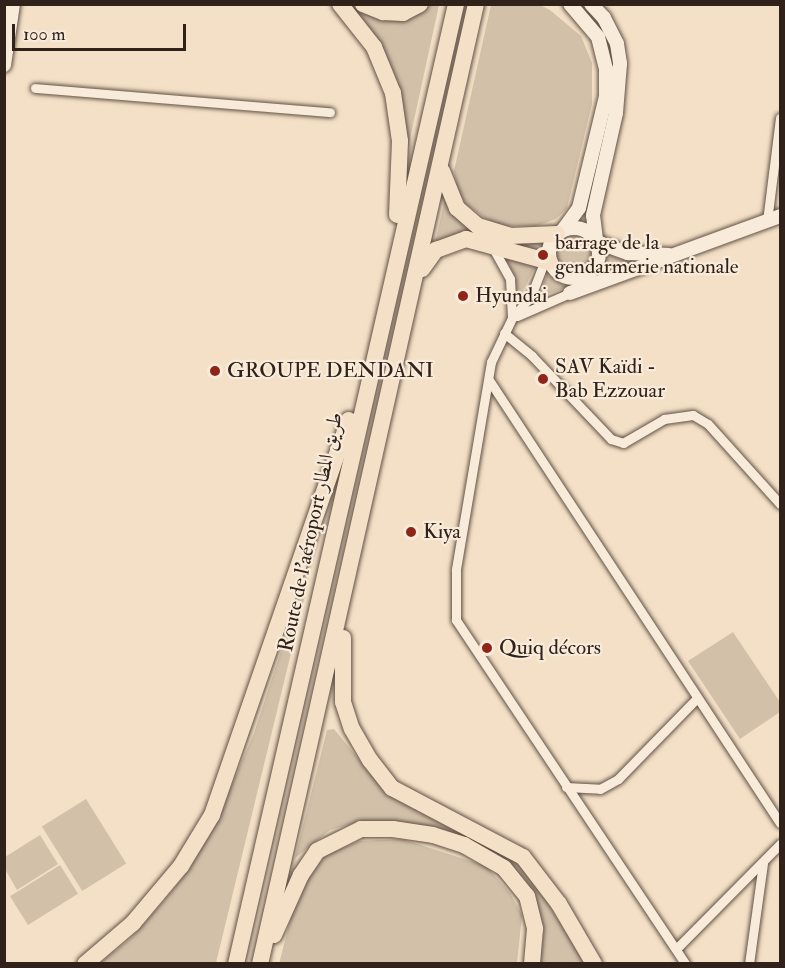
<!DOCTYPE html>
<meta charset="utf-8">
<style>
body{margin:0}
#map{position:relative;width:785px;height:968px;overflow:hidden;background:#f4e0c6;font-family:"IM FELL Double Pica",Amiri,serif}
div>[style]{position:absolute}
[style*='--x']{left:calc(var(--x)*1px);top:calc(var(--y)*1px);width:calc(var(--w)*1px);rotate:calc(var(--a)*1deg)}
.green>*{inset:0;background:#d3c0a9;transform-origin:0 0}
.round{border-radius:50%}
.roads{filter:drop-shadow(0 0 2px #615146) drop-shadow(0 0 2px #615146)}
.street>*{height:9px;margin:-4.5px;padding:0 4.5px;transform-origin:4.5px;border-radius:4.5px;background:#f8ebda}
.secondary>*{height:14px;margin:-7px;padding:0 7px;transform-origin:7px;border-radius:7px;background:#f8ebda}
.secondary>.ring{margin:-7px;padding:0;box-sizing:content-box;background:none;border:14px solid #f8ebda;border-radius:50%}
.highway>*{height:16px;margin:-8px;padding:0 8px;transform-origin:8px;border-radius:8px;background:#f4e0c6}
.dots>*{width:16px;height:16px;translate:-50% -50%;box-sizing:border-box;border:3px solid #f8ebda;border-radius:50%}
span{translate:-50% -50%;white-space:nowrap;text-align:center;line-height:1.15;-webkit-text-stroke:4.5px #f8ebda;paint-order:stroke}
.poi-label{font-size:21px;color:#30211b}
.left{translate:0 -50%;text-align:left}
.street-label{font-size:21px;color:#30211b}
.frame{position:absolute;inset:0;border:6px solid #30211b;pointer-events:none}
.scale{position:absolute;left:12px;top:24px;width:174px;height:27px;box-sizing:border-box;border:3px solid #30211b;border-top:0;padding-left:8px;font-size:18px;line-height:21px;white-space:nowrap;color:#30211b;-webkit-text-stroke:4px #f8ebda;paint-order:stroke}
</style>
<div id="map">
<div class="green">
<i style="clip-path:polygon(347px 5px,358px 10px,424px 11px,430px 5px,439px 5px,406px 157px,398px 88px)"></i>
<i style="clip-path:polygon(491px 5px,540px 5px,550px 10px,581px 36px,592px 63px,592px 104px,567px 208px,556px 219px,536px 226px,503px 226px,490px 221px,467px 205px,458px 192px,454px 171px)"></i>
<i style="clip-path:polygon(445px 198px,454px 212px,545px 241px,543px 249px,540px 251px,497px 240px,434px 248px)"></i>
<i class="round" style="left:554px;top:234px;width:38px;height:38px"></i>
<i style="clip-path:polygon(606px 252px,615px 257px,643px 262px,601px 275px)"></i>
<i style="clip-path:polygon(503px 255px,536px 265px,518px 301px,515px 276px)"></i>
<i style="clip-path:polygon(547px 275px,566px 287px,538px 298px)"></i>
<i style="clip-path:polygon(305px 578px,308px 583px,216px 963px,99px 964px,130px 939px,164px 901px,189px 869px,212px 831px,254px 733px)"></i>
<i style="clip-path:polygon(733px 632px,780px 702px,780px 712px,740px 739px,688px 661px)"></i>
<i style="clip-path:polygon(334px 729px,369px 772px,509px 855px,531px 876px,585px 963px,537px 963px,540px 945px,504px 860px,467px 838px,431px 826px,362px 821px,330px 830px,295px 858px,327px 730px)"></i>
<i style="left:86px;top:799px;width:76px;height:52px;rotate:58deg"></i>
<i style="clip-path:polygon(40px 835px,58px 864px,17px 890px,5px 869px,5px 857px)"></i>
<i style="clip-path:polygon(402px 839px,486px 866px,510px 893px,522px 915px,517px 963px,279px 964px,293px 909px,304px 882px,326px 855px,359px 841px)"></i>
<i style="left:60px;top:865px;width:34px;height:59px;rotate:58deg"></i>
</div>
<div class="roads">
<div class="street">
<i style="--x:35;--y:88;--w:296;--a:4.7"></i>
<i style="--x:767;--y:221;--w:104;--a:-82.8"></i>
<i style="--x:493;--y:248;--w:35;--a:61"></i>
<i style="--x:510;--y:279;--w:39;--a:87"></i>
<i style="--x:548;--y:252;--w:47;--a:111.1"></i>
<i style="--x:531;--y:296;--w:29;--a:131"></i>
<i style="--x:512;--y:318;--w:49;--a:115.5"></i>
<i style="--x:491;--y:362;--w:211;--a:99.6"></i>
<i style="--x:456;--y:570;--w:50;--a:90"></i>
<i style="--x:456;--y:620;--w:413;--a:56.3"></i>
<i style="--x:517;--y:316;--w:58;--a:-23.5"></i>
<i style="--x:570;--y:293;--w:33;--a:-45"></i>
<i style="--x:504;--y:333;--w:36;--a:39"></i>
<i style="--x:532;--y:356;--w:115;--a:46.4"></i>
<i style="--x:611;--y:439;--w:13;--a:18"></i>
<i style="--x:623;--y:443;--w:48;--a:-30.3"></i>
<i style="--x:664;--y:419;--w:29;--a:-8"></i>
<i style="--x:693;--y:415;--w:17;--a:31"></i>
<i style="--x:708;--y:424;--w:108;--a:48"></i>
<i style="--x:489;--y:380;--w:530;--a:56.7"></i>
<i style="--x:566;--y:787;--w:34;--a:3"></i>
<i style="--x:600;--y:789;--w:21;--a:-29"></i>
<i style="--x:618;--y:779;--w:112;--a:-45.7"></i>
<i style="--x:676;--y:949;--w:148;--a:-45.3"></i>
<i style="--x:749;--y:964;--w:102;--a:-82.1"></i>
</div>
<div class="secondary">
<i style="--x:591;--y:4;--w:19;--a:47"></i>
<i style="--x:604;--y:18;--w:29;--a:63"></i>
<i style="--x:617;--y:44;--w:20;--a:81"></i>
<i style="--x:620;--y:64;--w:49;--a:94.7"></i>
<i style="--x:616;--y:113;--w:105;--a:102.7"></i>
<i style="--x:593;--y:215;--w:25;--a:83"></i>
<i style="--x:4;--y:65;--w:62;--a:-81.6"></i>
<i class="ring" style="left:549px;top:228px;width:36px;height:36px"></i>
<i style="--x:563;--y:230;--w:27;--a:-54"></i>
<i style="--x:579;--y:208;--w:115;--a:-76.4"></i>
<i style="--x:606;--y:96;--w:27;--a:-90"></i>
<i style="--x:606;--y:69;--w:33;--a:-104"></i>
<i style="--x:598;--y:37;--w:43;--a:-130.3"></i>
<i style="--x:597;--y:242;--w:33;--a:20"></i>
<i style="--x:628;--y:253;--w:41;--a:2.8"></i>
<i style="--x:570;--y:293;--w:224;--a:-20.1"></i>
</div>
<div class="highway">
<i style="--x:340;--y:4;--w:55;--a:51.7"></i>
<i style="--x:374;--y:47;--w:50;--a:67.6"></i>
<i style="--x:393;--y:93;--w:49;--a:81.7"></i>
<i style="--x:400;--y:141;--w:74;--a:92.3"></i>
<i style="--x:363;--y:4;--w:22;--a:22"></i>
<i style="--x:383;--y:12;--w:20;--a:3"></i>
<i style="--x:403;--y:13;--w:19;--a:-28"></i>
<i style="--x:442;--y:171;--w:40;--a:68"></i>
<i style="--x:457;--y:208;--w:28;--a:41"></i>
<i style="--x:478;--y:226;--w:34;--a:17"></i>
<i style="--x:510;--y:236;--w:47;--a:-2.4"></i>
<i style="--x:422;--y:269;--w:24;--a:-54"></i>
<i style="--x:436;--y:250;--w:32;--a:-20"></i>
<i style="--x:466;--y:239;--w:87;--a:15.3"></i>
<i style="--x:343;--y:638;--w:64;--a:90"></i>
<i style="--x:343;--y:702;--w:28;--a:72"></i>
<i style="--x:352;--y:729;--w:36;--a:60"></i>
<i style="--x:370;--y:760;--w:36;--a:52"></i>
<i style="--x:392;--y:788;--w:148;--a:27.8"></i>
<i style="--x:523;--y:857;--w:59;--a:52.5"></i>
<i style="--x:559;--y:904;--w:69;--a:59.7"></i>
<i style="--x:274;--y:935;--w:66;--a:-65.8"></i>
<i style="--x:301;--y:875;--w:29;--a:-56"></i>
<i style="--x:317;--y:851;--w:49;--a:-26.6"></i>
<i style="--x:361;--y:829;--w:32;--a:0"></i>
<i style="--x:393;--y:829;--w:40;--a:8.5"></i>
<i style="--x:433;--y:835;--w:33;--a:18"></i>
<i style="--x:464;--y:845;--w:46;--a:29.9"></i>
<i style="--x:504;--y:868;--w:36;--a:51"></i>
<i style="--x:527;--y:896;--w:34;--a:76"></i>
<i style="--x:535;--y:929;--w:35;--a:95"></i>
<i style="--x:85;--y:964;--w:63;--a:-40.5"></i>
<i style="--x:133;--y:923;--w:75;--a:-49.9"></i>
<i style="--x:181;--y:866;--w:60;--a:-58.7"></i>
<i style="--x:212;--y:815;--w:418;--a:-70.9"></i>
<i style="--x:236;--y:964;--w:985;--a:-77.09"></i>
<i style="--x:260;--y:964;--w:984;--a:-77.32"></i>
</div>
</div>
<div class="dots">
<i style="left:543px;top:255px;background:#8f2418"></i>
<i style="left:463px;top:296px;background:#8f2418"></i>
<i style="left:215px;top:371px;background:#8f2418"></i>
<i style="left:543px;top:379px;background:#8f2418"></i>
<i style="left:411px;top:532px;background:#8f2418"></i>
<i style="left:487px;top:648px;background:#8f2418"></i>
</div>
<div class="poi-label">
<span class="left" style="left:555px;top:255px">barrage de la<br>gendarmerie nationale</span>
<span class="left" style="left:475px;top:296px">Hyundai</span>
<span class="left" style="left:555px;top:379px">SAV Kaïdi -<br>Bab Ezzouar</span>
<span class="left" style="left:227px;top:371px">GROUPE DENDANI</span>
<span class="left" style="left:423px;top:532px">Kiya</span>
<span class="left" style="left:499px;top:648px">Quiq décors</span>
</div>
<div class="street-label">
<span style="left:311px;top:532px;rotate:-78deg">Route de l'aéroport طريق المطار</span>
</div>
<div class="frame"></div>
<div class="scale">100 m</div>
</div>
